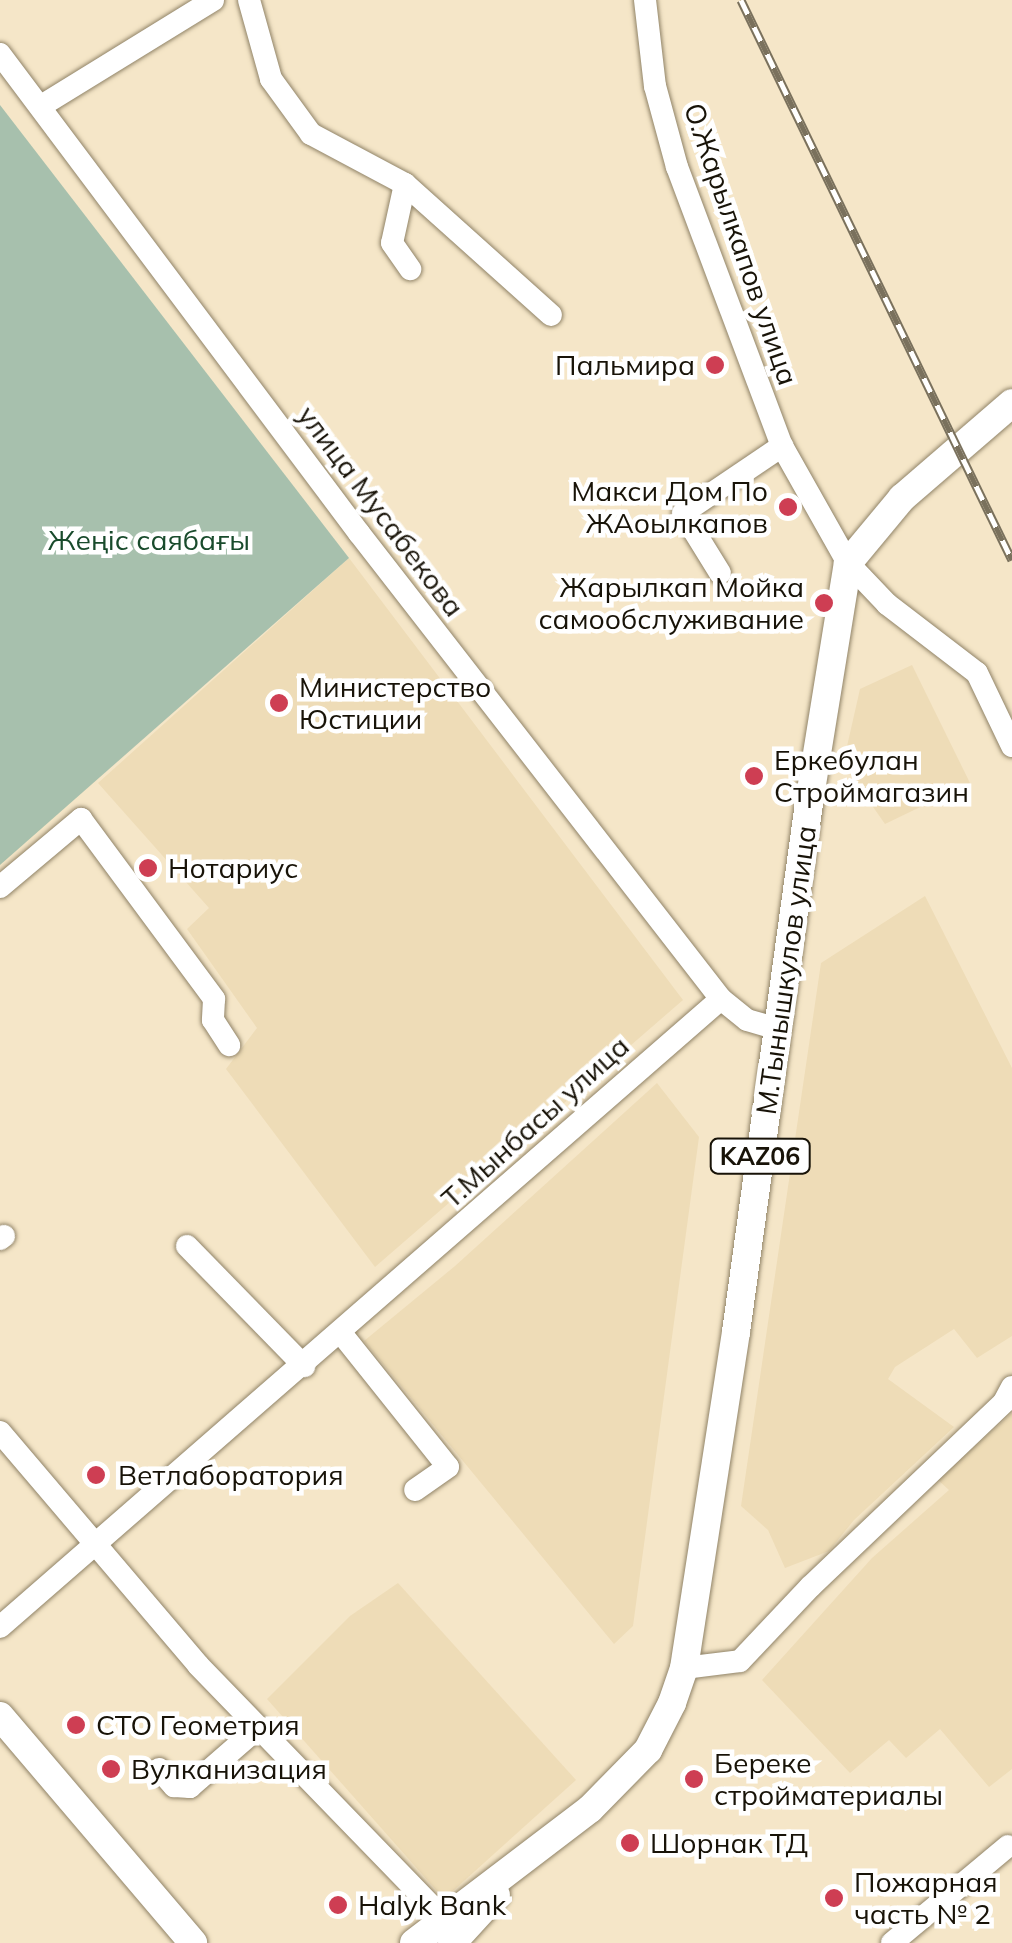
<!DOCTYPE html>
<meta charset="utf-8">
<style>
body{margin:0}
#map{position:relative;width:1012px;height:1943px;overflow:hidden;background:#f5e6c8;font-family:Mulish,sans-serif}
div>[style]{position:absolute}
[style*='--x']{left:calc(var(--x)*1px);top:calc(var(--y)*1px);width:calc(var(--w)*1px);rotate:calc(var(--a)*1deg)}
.built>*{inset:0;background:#eedcb7}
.green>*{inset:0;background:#a7c0ad}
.roads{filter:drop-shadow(0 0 2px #908367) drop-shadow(0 0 2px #908367)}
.minor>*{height:22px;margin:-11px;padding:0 11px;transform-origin:11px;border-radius:11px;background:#fff}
.major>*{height:28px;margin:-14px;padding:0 14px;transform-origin:14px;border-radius:14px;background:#fff}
.rail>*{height:9px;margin-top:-4.5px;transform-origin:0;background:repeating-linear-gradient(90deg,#fff 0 15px,#7a715d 0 30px);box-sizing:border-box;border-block:2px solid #7a715d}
.dots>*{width:28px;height:28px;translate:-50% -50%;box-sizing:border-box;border:5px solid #fff;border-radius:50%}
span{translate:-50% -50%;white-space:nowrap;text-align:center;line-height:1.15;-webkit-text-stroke:9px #fff;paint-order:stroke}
.shield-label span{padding:2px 8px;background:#fff;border:2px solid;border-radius:8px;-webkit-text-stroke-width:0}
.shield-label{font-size:25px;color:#181308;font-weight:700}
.street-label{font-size:28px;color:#181308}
.poi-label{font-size:28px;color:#181308}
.right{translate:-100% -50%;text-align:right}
.left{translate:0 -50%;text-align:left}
.park-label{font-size:28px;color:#194b2c}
</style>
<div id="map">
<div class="built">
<i style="clip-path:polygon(349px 558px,683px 1000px,375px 1267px,226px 1069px,257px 1028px,187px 929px,209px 908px,98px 783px)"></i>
<i style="clip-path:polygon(912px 665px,970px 783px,885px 824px,843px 764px,860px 689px)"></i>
<i style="clip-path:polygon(925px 896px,1012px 1068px,1012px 1336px,977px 1358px,954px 1329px,895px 1367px,888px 1379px,954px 1427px,854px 1520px,829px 1551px,785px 1568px,768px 1530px,741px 1506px,821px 963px)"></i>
<i style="clip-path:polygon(657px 1083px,699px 1137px,633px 1626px,614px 1644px,364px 1341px,455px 1266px)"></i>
<i style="clip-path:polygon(1012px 1413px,1012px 1769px,989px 1787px,940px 1729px,906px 1758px,889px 1740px,850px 1773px,762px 1680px,872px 1558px,949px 1490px,938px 1480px)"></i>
<i style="clip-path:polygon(398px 1583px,576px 1780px,444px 1899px,267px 1699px,350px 1616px)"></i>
</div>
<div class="green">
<i style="clip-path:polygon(0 105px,349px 558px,0 865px)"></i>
</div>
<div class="roads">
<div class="minor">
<i style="--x:249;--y:0;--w:82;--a:74.4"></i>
<i style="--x:271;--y:79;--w:68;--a:54"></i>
<i style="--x:311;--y:134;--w:106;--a:28"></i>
<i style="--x:405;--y:184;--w:196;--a:41.9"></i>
<i style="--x:645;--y:0;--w:87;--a:83.4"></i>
<i style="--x:655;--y:86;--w:84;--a:74.8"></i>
<i style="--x:677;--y:167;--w:298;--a:69.4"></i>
<i style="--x:782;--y:446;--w:134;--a:60.6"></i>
<i style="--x:848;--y:563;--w:57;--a:46.4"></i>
<i style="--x:887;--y:604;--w:113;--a:37.5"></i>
<i style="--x:977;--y:673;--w:81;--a:64.4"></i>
<i style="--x:0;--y:54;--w:599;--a:53.15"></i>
<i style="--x:359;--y:533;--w:590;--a:52.16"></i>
<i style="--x:41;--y:106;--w:202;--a:-31.6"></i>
<i style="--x:405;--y:184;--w:60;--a:102.4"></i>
<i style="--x:392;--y:243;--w:32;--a:55"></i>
<i style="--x:720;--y:573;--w:70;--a:-121.7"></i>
<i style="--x:683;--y:513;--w:120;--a:-34.1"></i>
<i style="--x:0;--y:887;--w:106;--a:-40"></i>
<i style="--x:81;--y:819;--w:224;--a:53.5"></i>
<i style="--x:214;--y:999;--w:21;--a:93"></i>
<i style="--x:213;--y:1020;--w:30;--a:57"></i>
<i style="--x:0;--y:1239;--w:5;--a:-37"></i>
<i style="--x:187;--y:1246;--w:168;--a:45.7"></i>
<i style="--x:341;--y:1333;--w:171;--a:51.4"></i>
<i style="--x:448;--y:1467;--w:40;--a:145.1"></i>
<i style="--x:0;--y:1432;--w:306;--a:49.6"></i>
<i style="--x:198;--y:1665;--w:352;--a:45.9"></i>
<i style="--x:0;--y:1627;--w:956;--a:-41.06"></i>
<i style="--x:721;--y:999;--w:33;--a:39"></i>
<i style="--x:747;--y:1020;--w:32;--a:16"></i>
<i style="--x:684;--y:1668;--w:56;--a:-7.1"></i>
<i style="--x:740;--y:1661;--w:102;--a:-46.6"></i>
<i style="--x:810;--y:1587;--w:268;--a:-43.6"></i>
<i style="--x:1004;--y:1402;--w:17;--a:-62"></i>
<i style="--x:159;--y:1769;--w:23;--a:49"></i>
<i style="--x:174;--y:1786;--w:16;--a:4"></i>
<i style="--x:190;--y:1787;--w:91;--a:-41"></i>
<i style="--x:892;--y:1943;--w:151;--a:-39.9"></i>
</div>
<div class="major">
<i style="--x:0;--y:1716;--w:298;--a:49.6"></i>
<i style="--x:414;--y:1943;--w:221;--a:-37.3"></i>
<i style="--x:590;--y:1809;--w:83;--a:-45.5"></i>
<i style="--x:648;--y:1750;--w:53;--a:-62.9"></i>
<i style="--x:672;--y:1703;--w:37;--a:-71"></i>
<i style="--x:684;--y:1668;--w:340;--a:-81.2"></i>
<i style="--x:736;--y:1332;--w:534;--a:-82.14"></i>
<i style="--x:809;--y:803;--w:243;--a:-80.8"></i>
<i style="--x:848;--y:563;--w:85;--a:-50.3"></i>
<i style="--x:902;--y:498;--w:145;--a:-40.8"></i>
<i style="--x:452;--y:1943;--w:65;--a:-47.5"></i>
</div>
</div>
<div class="rail">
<i style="--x:741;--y:0;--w:622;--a:64.18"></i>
</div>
<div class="dots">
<i style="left:715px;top:365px;background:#ce3e53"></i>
<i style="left:788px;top:507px;background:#ce3e53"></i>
<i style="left:824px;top:603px;background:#ce3e53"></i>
<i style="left:279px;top:703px;background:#ce3e53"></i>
<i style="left:754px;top:776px;background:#ce3e53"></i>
<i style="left:148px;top:868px;background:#ce3e53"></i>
<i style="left:96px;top:1475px;background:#ce3e53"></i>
<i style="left:76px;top:1725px;background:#ce3e53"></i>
<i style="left:111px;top:1769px;background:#ce3e53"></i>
<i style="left:694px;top:1779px;background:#ce3e53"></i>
<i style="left:630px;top:1843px;background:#ce3e53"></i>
<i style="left:834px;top:1898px;background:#ce3e53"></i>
<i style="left:338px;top:1905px;background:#ce3e53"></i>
</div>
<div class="shield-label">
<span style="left:760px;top:1156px">KАZ06</span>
</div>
<div class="street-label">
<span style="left:741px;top:244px;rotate:71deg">О.Жарылкапов улица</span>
<span style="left:381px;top:511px;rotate:53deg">улица Мусабекова</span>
<span style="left:786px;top:970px;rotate:-82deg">М.Тынышкулов улица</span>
<span style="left:535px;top:1122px;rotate:-42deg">Т.Мынбасы улица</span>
</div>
<div class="poi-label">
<span class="right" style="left:695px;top:365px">Пальмира</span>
<span class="right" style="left:768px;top:507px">Макси Дом По<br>ЖАоылкапов</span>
<span class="right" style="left:804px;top:603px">Жарылкап Мойка<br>самообслуживание</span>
<span class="left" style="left:299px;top:703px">Министерство<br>Юстиции</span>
<span class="left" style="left:774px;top:776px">Еркебулан<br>Строймагазин</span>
<span class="left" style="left:168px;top:868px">Нотариус</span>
<span class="left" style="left:118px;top:1475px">Ветлаборатория</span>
<span class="left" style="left:96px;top:1725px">СТО Геометрия</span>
<span class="left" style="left:714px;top:1779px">Береке<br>стройматериалы</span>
<span class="left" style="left:131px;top:1769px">Вулканизация</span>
<span class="left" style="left:650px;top:1843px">Шорнак ТД</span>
<span class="left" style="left:854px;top:1898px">Пожарная<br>часть № 2</span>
<span class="left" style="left:358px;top:1905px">Halyk Bank</span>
</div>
<div class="park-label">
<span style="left:149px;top:540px">Жеңіс саябағы</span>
</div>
</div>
